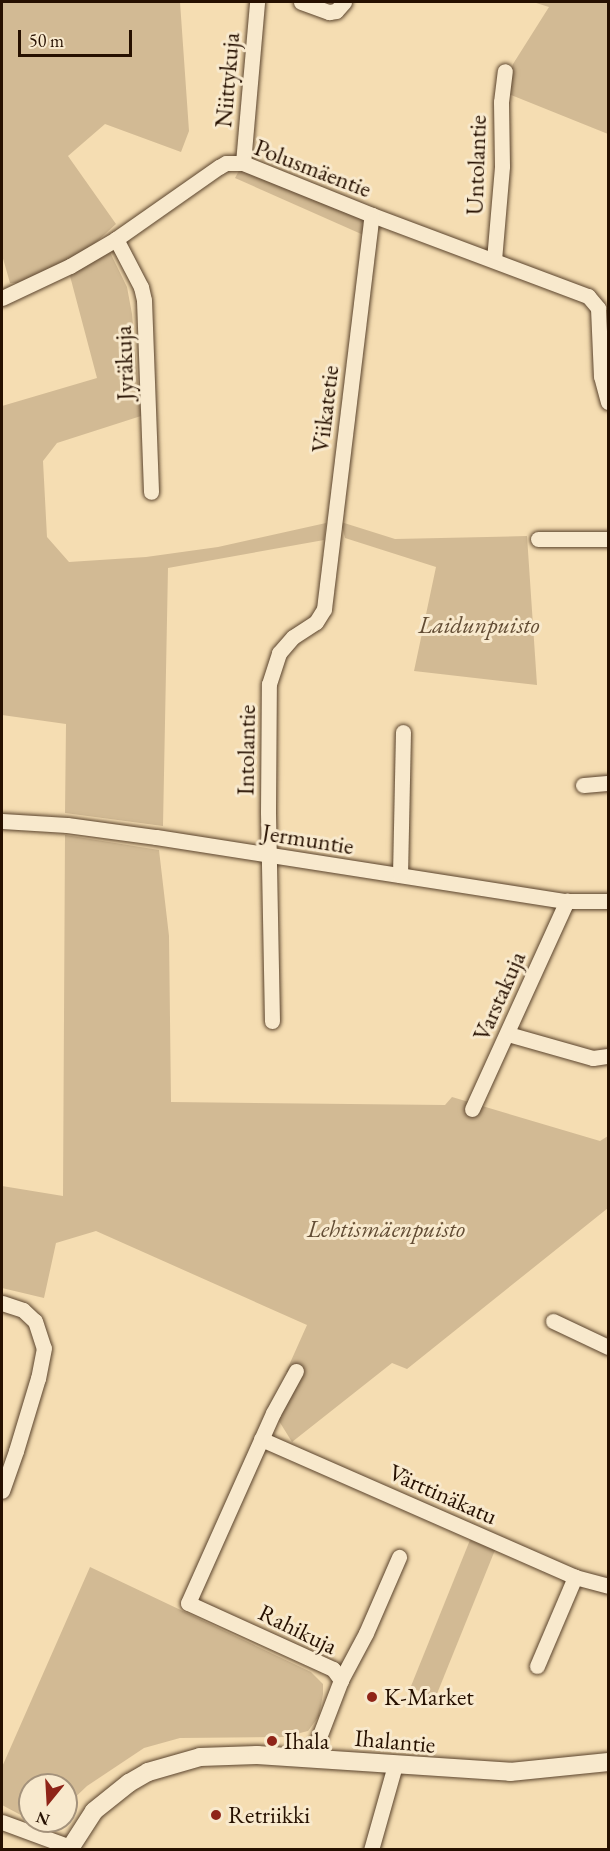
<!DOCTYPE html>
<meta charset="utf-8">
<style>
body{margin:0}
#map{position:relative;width:610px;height:1851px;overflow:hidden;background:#f5ddb2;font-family:"EB Garamond",serif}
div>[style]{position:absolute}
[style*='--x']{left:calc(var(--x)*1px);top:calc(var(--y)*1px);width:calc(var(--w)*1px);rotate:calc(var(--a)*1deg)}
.green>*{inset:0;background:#d2ba94;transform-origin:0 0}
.roads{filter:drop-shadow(0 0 2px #5a432c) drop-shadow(0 0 2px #5a432c)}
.minor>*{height:15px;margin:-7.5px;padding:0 7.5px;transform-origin:7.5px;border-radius:7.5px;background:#f8e9cd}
.tertiary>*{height:18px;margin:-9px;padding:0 9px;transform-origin:9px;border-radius:9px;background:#f8e9cd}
.dots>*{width:16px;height:16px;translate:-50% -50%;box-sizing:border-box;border:3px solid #f8e9cd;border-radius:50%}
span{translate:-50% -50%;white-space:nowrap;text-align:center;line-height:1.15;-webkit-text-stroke:6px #f8e9cd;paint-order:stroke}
.street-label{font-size:24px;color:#261000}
.park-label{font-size:24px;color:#624c34;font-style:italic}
.poi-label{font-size:24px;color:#261000}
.left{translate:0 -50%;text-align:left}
.frame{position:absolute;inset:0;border:3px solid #261000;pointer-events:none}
.north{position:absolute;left:18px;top:1773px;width:60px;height:60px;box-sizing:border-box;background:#f8e9cd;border:2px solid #a4927b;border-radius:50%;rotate:198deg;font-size:16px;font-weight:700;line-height:24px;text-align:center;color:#261000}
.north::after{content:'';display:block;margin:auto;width:21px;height:27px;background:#8f2418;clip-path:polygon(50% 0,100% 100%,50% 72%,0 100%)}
.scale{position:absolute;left:18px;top:30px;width:114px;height:27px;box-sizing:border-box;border:3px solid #261000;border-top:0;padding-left:8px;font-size:18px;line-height:21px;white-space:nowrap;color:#261000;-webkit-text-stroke:4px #f8e9cd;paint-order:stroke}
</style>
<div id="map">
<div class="green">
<i style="clip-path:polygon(2px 2px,180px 2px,189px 131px,181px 152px,105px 124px,68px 156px,116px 224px,70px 266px,38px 283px,10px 283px,2px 255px)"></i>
<i style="clip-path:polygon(533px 2px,608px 2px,608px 134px,506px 93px,513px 64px,549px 7px)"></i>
<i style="clip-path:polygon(243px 163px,372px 215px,368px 237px,235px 178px)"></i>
<i style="clip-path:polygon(106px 244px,127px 287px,132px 314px,141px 416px,57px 443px,43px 461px,47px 537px,69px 562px,146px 557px,218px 547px,326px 523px,324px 540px,168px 568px,163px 826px,65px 813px,66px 724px,2px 715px,2px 406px,97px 378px,70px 276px)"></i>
<i style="clip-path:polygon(341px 522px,395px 539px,527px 536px,537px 685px,414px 671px,436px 567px,345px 538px)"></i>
<i style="clip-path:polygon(65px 835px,159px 850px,169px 936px,171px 1102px,445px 1105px,452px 1097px,600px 1141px,608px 1136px,608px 1208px,407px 1369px,392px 1363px,292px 1442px,279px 1421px,298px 1377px,286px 1372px,307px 1325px,96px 1231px,56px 1243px,44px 1298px,2px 1288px,2px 1186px,63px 1196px)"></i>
<i style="left:470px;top:1540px;width:27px;height:159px;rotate:22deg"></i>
<i style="clip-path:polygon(90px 1567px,311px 1672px,323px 1684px,323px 1694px,319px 1716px,308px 1731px,284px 1737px,180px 1738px,144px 1748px,87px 1786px,66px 1806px,66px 1785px,30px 1785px,30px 1820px,2px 1805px,2px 1767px)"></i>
</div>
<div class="roads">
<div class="minor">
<i style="--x:301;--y:2;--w:30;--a:20"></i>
<i style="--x:329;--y:12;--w:7;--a:-8"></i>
<i style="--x:336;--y:11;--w:12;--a:-48"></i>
<i style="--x:243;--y:163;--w:162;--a:-85"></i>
<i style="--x:116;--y:239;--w:54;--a:62.5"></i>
<i style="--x:141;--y:287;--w:13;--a:77"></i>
<i style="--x:144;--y:300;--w:192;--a:87.9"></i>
<i style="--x:494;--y:260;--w:94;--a:-85.1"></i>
<i style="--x:502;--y:166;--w:64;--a:-90.9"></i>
<i style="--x:501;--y:102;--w:31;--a:-83"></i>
<i style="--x:2;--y:298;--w:75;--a:-25.2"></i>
<i style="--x:70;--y:266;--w:53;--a:-30.4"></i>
<i style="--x:116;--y:239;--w:126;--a:-35"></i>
<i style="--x:219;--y:167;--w:8;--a:-30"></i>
<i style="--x:226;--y:163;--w:17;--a:0"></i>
<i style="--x:243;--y:163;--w:139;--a:22"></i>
<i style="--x:372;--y:215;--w:231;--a:20.6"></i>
<i style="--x:588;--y:296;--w:16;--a:50"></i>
<i style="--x:598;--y:308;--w:68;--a:87.5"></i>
<i style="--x:601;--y:376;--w:27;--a:75"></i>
<i style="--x:538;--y:539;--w:70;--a:0"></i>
<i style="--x:583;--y:785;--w:25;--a:-5"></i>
<i style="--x:2;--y:821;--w:65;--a:3.5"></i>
<i style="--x:67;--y:825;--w:90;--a:7.7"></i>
<i style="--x:156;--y:837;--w:416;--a:8.9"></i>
<i style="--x:567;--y:901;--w:41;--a:0"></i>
<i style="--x:400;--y:875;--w:143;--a:-88.8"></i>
<i style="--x:272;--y:1021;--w:209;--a:-91.1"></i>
<i style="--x:268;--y:812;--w:128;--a:-89.6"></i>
<i style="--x:269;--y:684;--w:33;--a:-72"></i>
<i style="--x:279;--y:653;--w:21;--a:-49"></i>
<i style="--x:293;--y:637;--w:27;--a:-33"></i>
<i style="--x:316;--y:622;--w:15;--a:-58"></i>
<i style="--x:324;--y:609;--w:397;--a:-83.1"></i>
<i style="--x:508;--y:1034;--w:88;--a:15.8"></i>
<i style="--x:593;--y:1058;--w:15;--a:-8"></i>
<i style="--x:472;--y:1109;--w:229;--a:-65.5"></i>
<i style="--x:2;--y:1303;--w:22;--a:18"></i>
<i style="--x:23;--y:1310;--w:16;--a:43"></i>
<i style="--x:35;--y:1321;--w:28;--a:72"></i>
<i style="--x:44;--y:1348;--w:31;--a:101"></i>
<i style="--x:38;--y:1378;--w:76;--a:106.8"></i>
<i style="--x:16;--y:1451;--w:42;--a:109.3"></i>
<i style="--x:553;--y:1321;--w:61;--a:25.3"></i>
<i style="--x:296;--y:1371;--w:48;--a:118.7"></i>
<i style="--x:273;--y:1413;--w:208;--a:114.1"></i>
<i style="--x:188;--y:1603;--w:159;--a:24.5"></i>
<i style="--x:333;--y:1669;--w:14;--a:54"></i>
<i style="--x:341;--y:1680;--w:84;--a:111"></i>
<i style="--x:261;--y:1439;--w:343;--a:23.7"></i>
<i style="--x:575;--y:1577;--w:34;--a:15"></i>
<i style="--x:537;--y:1666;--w:97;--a:-66.9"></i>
<i style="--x:341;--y:1680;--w:53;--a:-62"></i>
<i style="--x:366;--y:1633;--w:83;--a:-66.5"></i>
<i style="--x:2;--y:1822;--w:72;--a:20.2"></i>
<i style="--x:371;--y:1850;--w:88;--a:-74.2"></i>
</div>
<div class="tertiary">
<i style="--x:69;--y:1850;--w:46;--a:-57.3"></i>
<i style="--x:94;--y:1811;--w:45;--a:-38.7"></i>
<i style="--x:129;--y:1783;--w:22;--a:-30"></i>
<i style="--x:148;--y:1772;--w:54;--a:-16.1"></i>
<i style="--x:200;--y:1757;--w:57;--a:-2"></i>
<i style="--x:257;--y:1755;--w:254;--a:3.8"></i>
<i style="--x:510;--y:1772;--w:99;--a:-5.8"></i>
</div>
</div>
<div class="dots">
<i style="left:372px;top:1697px;background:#8f2418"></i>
<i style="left:272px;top:1741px;background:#8f2418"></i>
<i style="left:216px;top:1815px;background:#8f2418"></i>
</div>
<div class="street-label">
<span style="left:227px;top:80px;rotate:-85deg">Niittykuja</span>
<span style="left:476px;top:165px;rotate:-88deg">Untolantie</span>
<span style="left:313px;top:168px;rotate:21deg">Polusmäentie</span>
<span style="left:124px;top:363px;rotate:-92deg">Jyräkuja</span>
<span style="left:325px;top:409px;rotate:-83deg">Viikatetie</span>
<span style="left:246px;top:750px;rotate:-89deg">Intolantie</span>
<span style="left:308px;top:839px;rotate:9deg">Jermuntie</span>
<span style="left:499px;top:996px;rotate:-66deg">Varstakuja</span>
<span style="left:443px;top:1494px;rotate:24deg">Värttinäkatu</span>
<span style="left:298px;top:1629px;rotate:26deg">Rahikuja</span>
<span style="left:395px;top:1741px;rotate:5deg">Ihalantie</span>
</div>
<div class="park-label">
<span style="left:479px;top:625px">Laidunpuisto</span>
<span style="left:386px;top:1229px">Lehtismäenpuisto</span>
</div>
<div class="poi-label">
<span class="left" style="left:384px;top:1697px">K-Market</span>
<span class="left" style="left:284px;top:1741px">Ihala</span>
<span class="left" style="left:228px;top:1815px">Retriikki</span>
</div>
<div class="frame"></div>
<div class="north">N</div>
<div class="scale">50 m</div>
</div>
